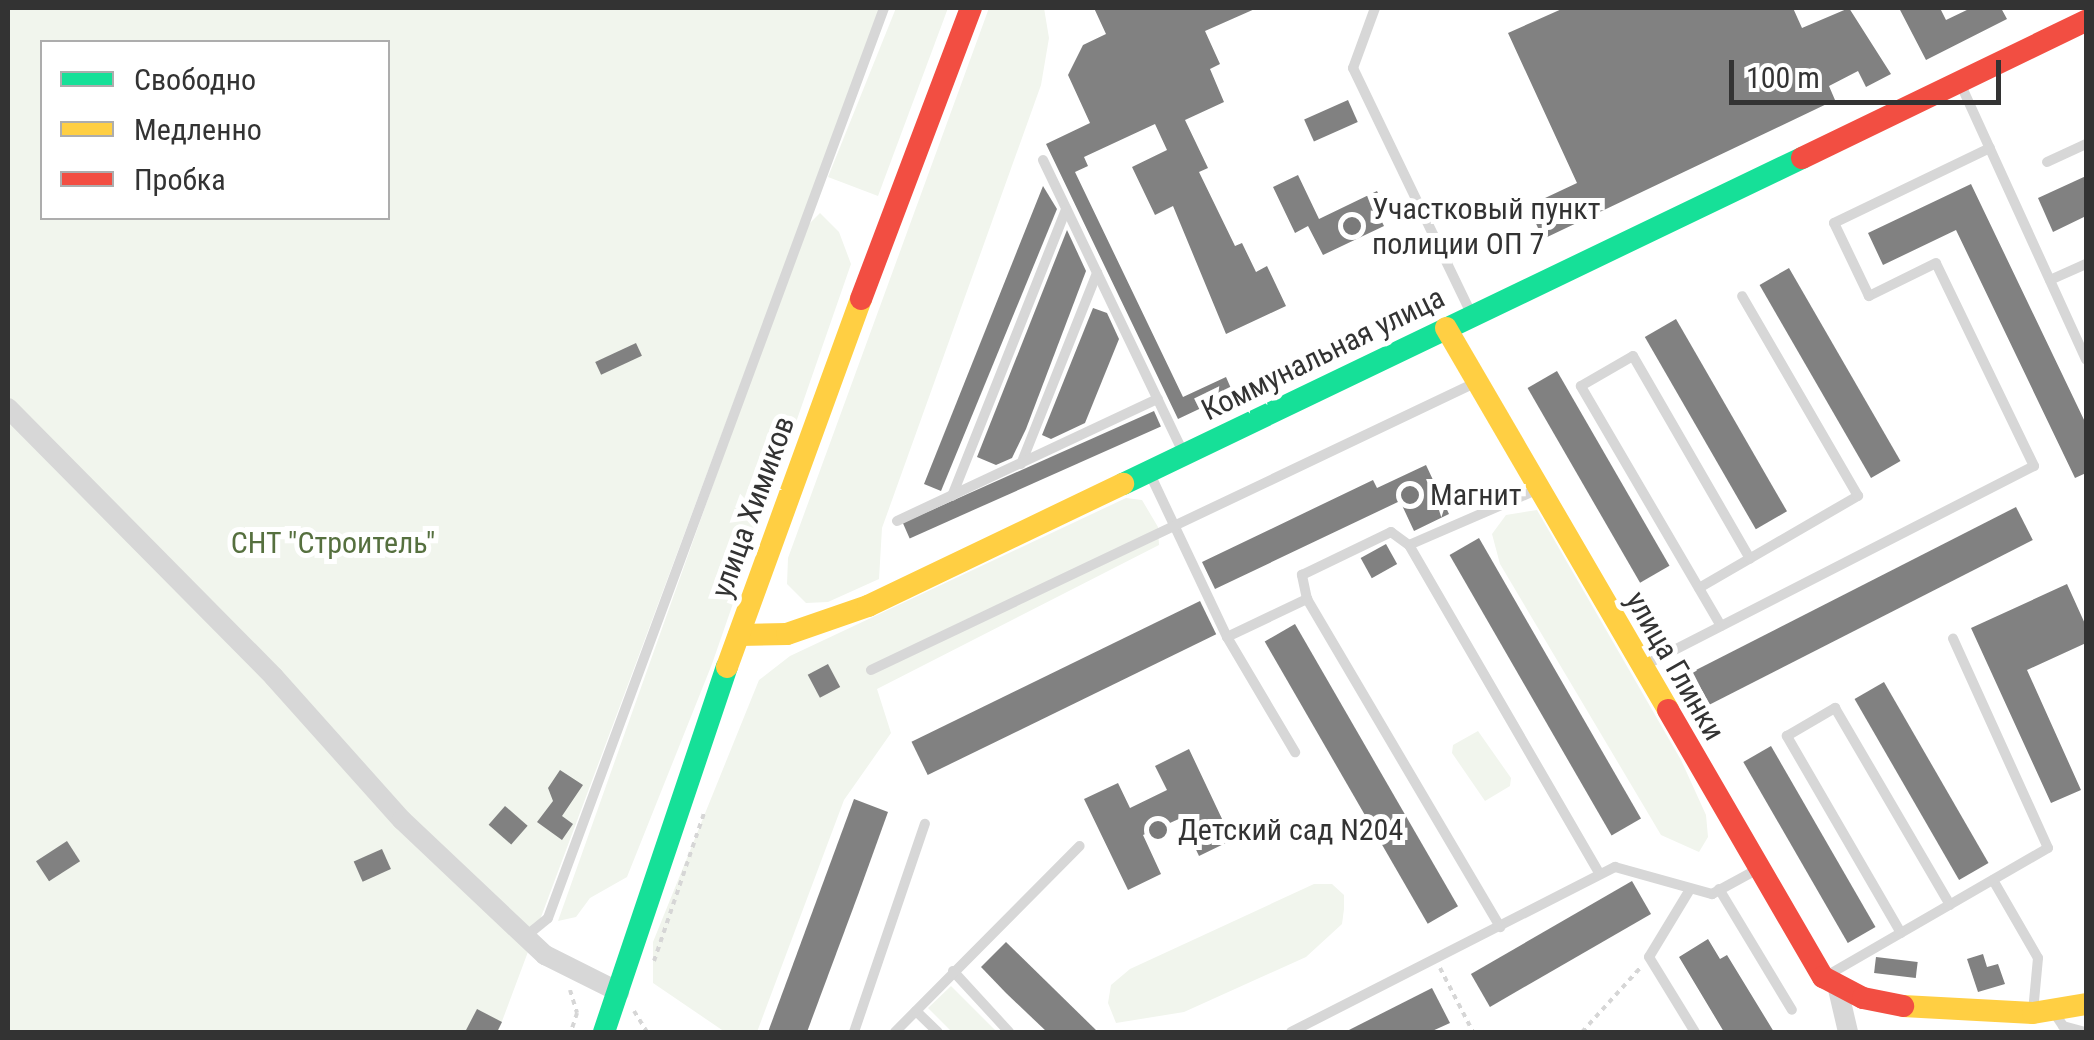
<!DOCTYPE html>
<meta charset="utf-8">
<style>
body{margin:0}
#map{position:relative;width:2094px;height:1040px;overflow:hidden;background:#fff;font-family:"Roboto Condensed",sans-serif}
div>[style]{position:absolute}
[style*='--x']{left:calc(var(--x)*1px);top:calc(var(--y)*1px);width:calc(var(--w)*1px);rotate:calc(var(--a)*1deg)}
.green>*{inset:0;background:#f1f5ed}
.building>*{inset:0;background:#818181;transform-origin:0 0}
.path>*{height:4px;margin-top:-2px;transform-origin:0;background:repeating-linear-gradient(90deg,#d6d6d6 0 5px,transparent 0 10px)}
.lane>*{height:10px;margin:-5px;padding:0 5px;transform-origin:5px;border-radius:5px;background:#d7d7d7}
.street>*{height:20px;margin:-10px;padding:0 10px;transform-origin:10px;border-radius:10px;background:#d7d7d7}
.fast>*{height:22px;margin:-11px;padding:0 11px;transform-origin:11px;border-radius:11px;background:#16e098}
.slow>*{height:22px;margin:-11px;padding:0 11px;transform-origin:11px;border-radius:11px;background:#ffcf43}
.jam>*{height:22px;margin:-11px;padding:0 11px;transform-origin:11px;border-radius:11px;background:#f24e42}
.dots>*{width:28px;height:28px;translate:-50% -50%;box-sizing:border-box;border:5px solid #fff;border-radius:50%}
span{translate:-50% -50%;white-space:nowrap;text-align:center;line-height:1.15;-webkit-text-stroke:10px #fff;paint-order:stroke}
.poi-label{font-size:30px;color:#333}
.left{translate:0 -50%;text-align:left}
.street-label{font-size:30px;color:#333}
.park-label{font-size:30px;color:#56703f}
.frame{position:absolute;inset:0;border:10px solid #333;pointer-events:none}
.legend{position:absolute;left:40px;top:40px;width:350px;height:180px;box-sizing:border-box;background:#fff;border:2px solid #adadad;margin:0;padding:12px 18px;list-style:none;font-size:30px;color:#333}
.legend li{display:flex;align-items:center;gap:20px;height:50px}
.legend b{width:50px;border:2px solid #adadad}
.scale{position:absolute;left:1729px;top:60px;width:272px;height:45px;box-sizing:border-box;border:5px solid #333;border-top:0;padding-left:12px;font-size:30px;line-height:35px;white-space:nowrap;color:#333;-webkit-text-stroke:8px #fff;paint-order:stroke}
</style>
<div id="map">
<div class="green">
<i style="clip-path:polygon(evenodd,8px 8px,881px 8px,498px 1032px,8px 1032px,8px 8px,42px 42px,388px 42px,388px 218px,42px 218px,42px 42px)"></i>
<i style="clip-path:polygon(896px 8px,948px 8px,878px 196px,828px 177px)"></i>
<i style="clip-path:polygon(989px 8px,1044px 8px,1049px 38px,1041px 85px,882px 528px,879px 579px,828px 602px,806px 603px,787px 584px,788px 558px)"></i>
<i style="clip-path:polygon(820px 213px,839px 232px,851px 264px,712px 664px,627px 877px,590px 898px,576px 917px,558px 921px,804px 229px)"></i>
<i style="clip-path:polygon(1126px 498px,1142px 500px,1158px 527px,1159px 545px,877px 689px,891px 733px,844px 800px,757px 1032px,725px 1032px,653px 983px,653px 942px,759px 680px,790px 656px)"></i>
<i style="clip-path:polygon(1537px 510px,1681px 760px,1706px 815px,1708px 837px,1699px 852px,1661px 835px,1500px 564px,1492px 534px,1506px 515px)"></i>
<i style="clip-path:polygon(1478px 731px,1511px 778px,1510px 786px,1485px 801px,1452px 753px,1453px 745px)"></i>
<i style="clip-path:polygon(1314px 884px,1332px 884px,1344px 895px,1344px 909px,1342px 924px,1306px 957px,1184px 1012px,1116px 1023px,1108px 1003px,1111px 985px,1130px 969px)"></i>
<i style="clip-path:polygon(951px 986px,997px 1032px,952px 1032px,928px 1008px)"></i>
</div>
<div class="building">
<i style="clip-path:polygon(1094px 8px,1257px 8px,1205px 31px,1220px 64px,1210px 69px,1224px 102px,1185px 120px,1208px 168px,1199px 172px,1235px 246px,1242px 243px,1256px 272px,1267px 266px,1286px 306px,1226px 334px,1173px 206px,1155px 215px,1132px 167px,1167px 150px,1155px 124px,1084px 157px,1088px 166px,1075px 172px,1183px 397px,1226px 377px,1233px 393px,1178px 419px,1046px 144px,1090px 123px,1068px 75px,1083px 45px,1106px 34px)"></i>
<i style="clip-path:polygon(1564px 8px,1793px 8px,1802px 28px,1849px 8px,1891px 74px,1866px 87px,1858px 71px,1829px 86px,1835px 100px,1543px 239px,1528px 206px,1577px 183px,1508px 33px)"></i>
<i style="clip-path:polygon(1899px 8px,1940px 8px,1946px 20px,1971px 8px,2001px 8px,2007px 19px,1926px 60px)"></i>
<i style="left:1348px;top:100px;width:24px;height:48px;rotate:66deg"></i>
<i style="clip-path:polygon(1298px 175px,1319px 219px,1377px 191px,1388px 215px,1380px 218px,1384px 226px,1323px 255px,1308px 226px,1295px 233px,1273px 187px)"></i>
<i style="clip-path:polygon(2086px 176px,2086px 216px,2053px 232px,2038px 198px)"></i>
<i style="clip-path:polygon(1971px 184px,2086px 424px,2086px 473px,2075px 478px,1956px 230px,1883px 265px,1868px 233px)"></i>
<i style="clip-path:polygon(1043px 186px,1057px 209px,941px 491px,924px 484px)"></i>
<i style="clip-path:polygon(1067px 230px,1086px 271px,1026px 429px,1012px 458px,996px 465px,977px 457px)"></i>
<i style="left:1789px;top:268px;width:223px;height:34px;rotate:60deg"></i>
<i style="clip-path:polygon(1093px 308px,1107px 313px,1119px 339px,1085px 423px,1051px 439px,1042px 435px)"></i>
<i style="left:1676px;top:319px;width:222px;height:36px;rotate:60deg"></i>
<i style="left:636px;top:343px;width:14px;height:45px;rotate:65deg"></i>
<i style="left:1557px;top:371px;width:225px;height:34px;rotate:60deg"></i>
<i style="left:1154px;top:411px;width:17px;height:275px;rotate:66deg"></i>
<i style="clip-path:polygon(1426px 465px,1449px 514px,1414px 531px,1400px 501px,1215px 589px,1202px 562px,1373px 480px,1377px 488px)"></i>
<i style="left:2016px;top:507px;width:37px;height:363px;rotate:63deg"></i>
<i style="left:1479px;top:538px;width:324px;height:34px;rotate:60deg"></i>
<i style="left:1386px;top:544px;width:23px;height:29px;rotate:61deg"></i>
<i style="clip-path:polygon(2067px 584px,2086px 626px,2086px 643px,2027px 670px,2081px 790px,2051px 803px,1971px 628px)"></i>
<i style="left:1200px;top:601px;width:37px;height:321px;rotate:64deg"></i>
<i style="left:1295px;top:624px;width:326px;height:35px;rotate:60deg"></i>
<i style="left:828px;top:664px;width:26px;height:23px;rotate:62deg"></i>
<i style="left:1884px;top:682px;width:209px;height:34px;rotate:60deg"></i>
<i style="left:1771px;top:746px;width:209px;height:32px;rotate:60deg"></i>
<i style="clip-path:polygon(1189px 749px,1232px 840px,1199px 856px,1181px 818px,1143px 835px,1161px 874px,1128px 890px,1084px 799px,1118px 783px,1130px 808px,1167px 790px,1155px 766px)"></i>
<i style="clip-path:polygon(560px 770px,583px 785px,562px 816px,573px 824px,562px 840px,537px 822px,553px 801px,548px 788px)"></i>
<i style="clip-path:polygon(854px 799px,888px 812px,858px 895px,807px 1032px,768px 1032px)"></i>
<i style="left:505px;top:806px;width:30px;height:25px;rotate:41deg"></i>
<i style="left:67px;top:841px;width:24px;height:37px;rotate:57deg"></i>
<i style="left:382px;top:849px;width:22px;height:31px;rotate:66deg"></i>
<i style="left:1632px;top:881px;width:38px;height:186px;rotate:60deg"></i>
<i style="clip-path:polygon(1708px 939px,1720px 959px,1727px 955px,1774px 1032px,1724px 1032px,1679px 957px)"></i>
<i style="clip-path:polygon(1006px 942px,1098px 1032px,1047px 1032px,1006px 993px,981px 967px)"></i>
<i style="clip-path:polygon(1983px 954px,1987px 967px,1998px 964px,2005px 984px,1978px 992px,1967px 959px)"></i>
<i style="left:1876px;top:957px;width:42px;height:16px;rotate:7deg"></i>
<i style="clip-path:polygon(1432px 988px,1450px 1023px,1430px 1032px,1345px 1032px)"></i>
<i style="clip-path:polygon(477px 1009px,502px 1022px,497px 1032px,465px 1032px)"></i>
</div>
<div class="path">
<i style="--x:654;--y:961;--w:159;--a:-71.3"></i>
<i style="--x:1440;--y:968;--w:72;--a:62.7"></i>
<i style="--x:570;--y:990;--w:24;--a:73"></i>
<i style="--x:577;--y:1013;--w:20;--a:108"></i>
<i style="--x:634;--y:1011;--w:25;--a:58"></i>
<i style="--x:1582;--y:1032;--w:86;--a:-47.8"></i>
</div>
<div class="lane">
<i style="--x:1375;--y:8;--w:64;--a:110.1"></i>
<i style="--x:1353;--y:68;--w:274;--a:64.3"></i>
<i style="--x:1960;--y:83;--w:304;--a:65.5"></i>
<i style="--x:1043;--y:160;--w:324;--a:64.4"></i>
<i style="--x:2047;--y:162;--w:43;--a:-24.8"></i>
<i style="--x:2050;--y:280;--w:39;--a:-24"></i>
<i style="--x:1021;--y:464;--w:206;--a:-68.3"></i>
<i style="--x:1149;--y:472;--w:183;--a:64.7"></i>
<i style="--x:1227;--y:637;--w:134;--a:59.4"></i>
<i style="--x:952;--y:496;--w:309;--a:-68.3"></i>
<i style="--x:897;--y:521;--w:288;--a:-25.1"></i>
<i style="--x:1409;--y:545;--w:380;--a:59.9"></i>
<i style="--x:1699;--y:588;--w:184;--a:-30.1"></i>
<i style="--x:1858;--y:496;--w:231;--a:-120.1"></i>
<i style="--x:1307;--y:599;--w:381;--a:59.5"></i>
<i style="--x:1721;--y:626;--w:278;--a:-120.3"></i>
<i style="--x:1581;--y:386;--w:60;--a:-30"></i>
<i style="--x:1633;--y:356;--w:234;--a:60"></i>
<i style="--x:1227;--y:637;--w:89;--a:-25.4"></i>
<i style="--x:1307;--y:599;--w:25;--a:-102"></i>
<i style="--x:1302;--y:575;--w:99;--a:-25.8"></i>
<i style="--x:1391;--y:532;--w:22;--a:36"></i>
<i style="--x:1409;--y:545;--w:138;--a:-23.4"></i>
<i style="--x:1645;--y:665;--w:437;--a:-27.1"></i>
<i style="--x:2034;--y:466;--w:225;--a:-115.8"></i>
<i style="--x:1936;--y:263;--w:75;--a:153.8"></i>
<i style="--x:1869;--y:296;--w:81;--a:-115.6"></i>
<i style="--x:1834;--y:223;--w:173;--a:-25.7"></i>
<i style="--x:871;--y:670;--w:669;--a:-25.42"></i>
<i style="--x:1993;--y:880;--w:90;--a:60"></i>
<i style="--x:2038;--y:958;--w:54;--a:95.3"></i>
<i style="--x:1719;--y:889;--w:141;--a:58.9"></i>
<i style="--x:1689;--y:891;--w:77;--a:121.2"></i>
<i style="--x:1649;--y:957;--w:88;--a:58.5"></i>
<i style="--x:1901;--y:933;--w:228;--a:-120.1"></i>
<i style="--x:1787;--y:736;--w:56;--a:-30.3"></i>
<i style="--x:1835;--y:708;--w:228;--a:59.7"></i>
<i style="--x:526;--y:936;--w:28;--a:-39"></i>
<i style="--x:548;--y:918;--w:970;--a:-69.73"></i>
<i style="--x:953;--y:971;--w:83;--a:47.4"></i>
<i style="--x:1828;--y:975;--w:254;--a:-30"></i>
<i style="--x:2048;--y:848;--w:230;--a:-114.4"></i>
<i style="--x:916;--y:1011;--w:30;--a:44"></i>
<i style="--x:2055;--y:1014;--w:14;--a:56"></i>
<i style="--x:2063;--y:1026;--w:24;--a:15"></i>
<i style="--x:854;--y:1032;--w:220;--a:-71.2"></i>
<i style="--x:895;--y:1032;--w:262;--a:-45.2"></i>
<i style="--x:1291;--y:1032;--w:364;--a:-27"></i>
<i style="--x:1615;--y:867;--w:101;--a:15.6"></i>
<i style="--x:1712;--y:894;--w:52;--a:-28.5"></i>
</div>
<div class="street">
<i style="--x:8;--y:408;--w:378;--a:45.3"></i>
<i style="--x:274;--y:677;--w:192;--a:48.2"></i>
<i style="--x:402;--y:820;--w:197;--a:43.4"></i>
<i style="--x:545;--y:955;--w:83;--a:26.6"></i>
<i style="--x:1838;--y:989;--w:44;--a:76.9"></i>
</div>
<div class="fast">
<i style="--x:1123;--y:484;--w:753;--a:-25.65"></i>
<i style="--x:604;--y:1032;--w:385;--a:-71.4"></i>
</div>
<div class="slow">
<i style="--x:1446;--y:328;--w:442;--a:59.8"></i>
<i style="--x:739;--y:635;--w:48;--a:-1.2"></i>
<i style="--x:787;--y:634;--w:86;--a:-19.1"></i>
<i style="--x:868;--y:606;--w:283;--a:-25.6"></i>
<i style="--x:727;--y:667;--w:392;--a:-70"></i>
<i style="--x:1903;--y:1006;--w:130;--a:3.1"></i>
<i style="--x:2033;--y:1013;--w:54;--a:-9.6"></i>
</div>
<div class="jam">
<i style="--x:1802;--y:158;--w:315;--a:-25.8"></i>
<i style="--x:861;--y:299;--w:311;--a:-69.3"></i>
<i style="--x:1668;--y:710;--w:309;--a:59.9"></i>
<i style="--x:1823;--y:977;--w:45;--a:27.7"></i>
<i style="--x:1863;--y:998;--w:41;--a:11.3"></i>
</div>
<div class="dots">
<i style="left:1352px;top:226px;background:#7a7a7a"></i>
<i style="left:1410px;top:495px;background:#7a7a7a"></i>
<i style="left:1158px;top:830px;background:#7a7a7a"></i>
</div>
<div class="poi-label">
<span class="left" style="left:1372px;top:226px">Участковый пункт<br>полиции ОП 7</span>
<span class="left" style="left:1430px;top:495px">Магнит</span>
<span class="left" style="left:1178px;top:830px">Детский сад N204</span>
</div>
<div class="street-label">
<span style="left:1323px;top:354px;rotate:-26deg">Коммунальная улица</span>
<span style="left:753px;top:507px;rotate:-70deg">улица Химиков</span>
<span style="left:1675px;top:666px;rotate:60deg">улица Глинки</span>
</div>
<div class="park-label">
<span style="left:333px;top:543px">СНТ "Строитель"</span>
</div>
<div class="frame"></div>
<ul class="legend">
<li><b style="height:12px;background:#16e098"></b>Свободно</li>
<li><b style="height:12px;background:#ffcf43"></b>Медленно</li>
<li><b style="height:12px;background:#f24e42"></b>Пробка</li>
</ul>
<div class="scale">100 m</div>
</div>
